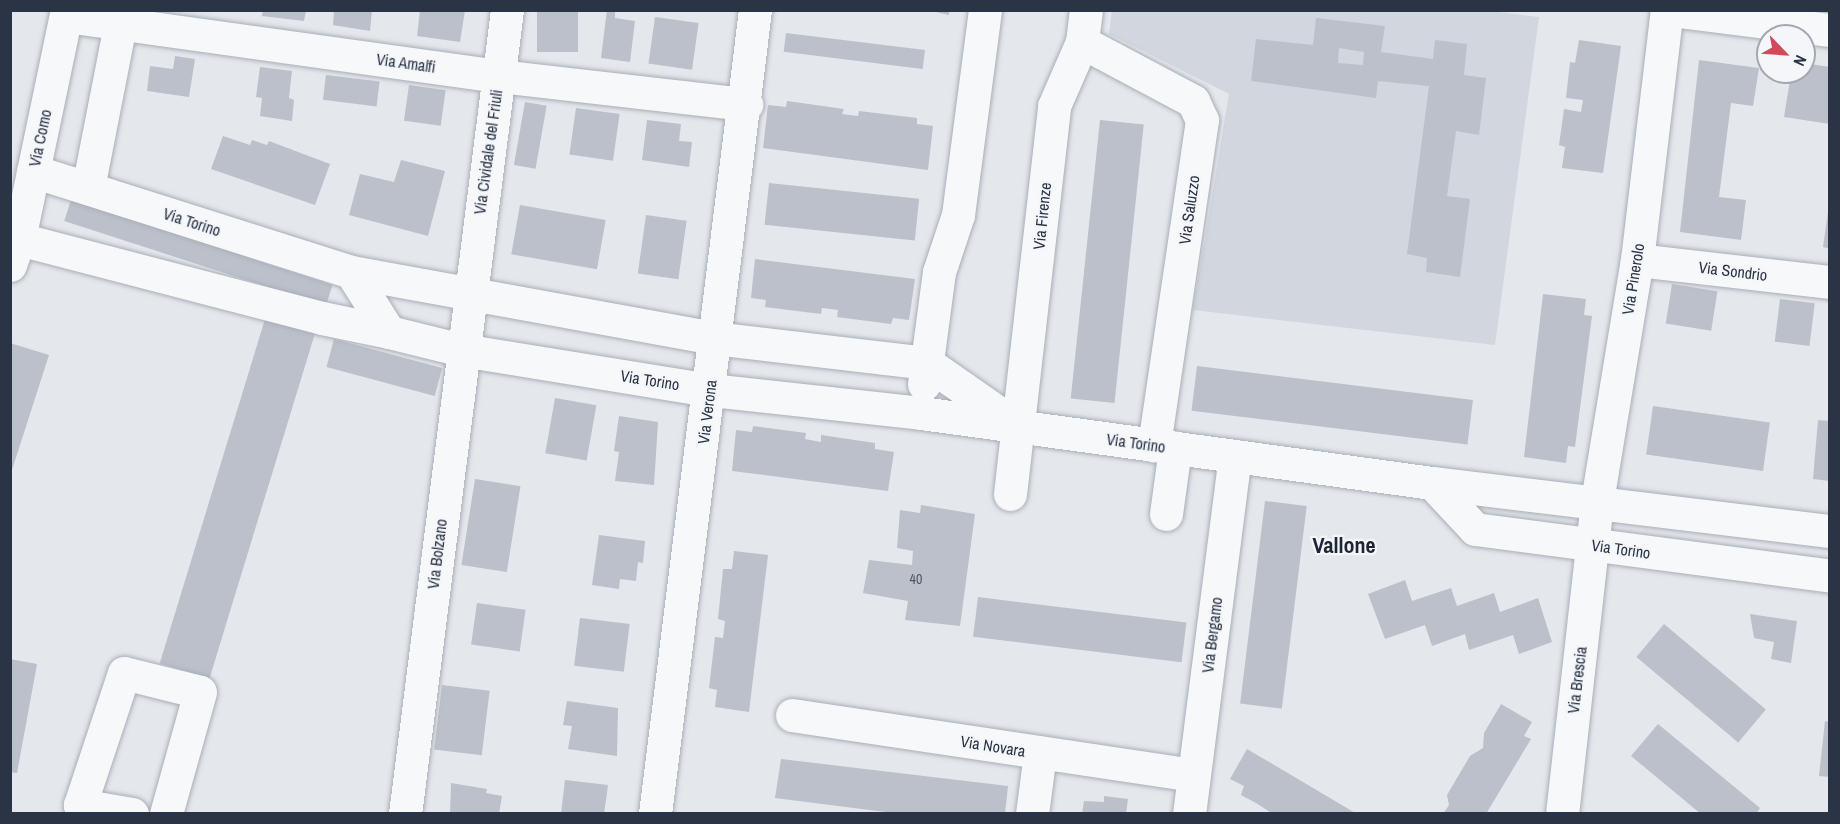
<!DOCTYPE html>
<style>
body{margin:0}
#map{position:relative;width:1840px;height:824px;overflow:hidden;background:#e4e7ec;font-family:"Archivo Narrow",sans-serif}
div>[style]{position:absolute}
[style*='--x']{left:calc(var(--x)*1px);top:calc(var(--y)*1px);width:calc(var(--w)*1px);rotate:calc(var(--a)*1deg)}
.built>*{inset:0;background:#d2d6de}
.building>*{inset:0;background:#bbc0ca;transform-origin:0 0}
.roads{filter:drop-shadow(0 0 2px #a9aeb7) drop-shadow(0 0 2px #a9aeb7)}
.minor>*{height:33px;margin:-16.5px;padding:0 16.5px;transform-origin:16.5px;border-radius:16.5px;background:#f7f8fa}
span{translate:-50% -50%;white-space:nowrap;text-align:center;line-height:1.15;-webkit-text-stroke:4.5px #f4f6f9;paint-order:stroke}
.number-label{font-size:14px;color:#4f5766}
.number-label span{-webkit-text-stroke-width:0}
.street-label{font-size:16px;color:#2b3445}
.district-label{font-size:22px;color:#1d2536;font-weight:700}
.frame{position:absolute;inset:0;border:12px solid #2b3445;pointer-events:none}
.north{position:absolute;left:1756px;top:24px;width:60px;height:60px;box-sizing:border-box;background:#f4f6f9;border:2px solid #a4a8b1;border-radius:50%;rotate:115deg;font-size:16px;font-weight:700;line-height:24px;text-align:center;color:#2b3445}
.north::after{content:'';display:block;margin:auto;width:21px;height:27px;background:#d1495b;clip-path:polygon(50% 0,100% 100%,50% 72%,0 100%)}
</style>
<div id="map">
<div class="built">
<i style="clip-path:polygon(1112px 10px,1483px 10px,1539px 17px,1495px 345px,1193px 310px,1229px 94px,1109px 34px)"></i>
</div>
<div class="building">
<i style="clip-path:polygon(263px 10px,306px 10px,304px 21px,262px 16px)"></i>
<i style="clip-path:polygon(334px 10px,372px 10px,370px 31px,333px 25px)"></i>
<i style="clip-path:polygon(420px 10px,465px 10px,460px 42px,417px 36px)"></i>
<i style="left:537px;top:10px;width:41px;height:42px"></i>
<i style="clip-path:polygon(607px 10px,615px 10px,615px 18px,635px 21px,630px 62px,601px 58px)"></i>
<i style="clip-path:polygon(927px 10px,949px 10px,949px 15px)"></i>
<i style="left:655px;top:17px;width:44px;height:47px;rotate:8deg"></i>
<i style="clip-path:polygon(evenodd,1316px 18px,1385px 26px,1381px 52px,1433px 59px,1435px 40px,1467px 44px,1464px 75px,1486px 78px,1479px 135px,1456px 131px,1447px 196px,1470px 199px,1460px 277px,1426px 272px,1427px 258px,1407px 254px,1429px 86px,1378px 81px,1376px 98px,1251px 81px,1256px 39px,1313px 45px,1316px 18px,1339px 48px,1364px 52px,1363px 65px,1338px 63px,1339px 48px)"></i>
<i style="left:786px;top:33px;width:140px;height:19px;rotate:7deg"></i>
<i style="clip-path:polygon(1579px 40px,1621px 46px,1603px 173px,1562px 168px,1565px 147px,1559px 145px,1564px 109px,1581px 112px,1583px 100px,1566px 98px,1570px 62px,1575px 63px)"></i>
<i style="clip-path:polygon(175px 56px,195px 59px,189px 97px,147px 91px,150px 66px,173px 69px)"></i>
<i style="clip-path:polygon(1699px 60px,1759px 68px,1753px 106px,1731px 103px,1719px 197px,1746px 200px,1741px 240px,1680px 232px)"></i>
<i style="clip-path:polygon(1804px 63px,1830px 67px,1830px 124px,1784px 117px,1790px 80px,1796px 80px,1797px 72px,1804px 72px)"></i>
<i style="clip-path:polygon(260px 67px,292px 71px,289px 98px,294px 100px,292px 121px,260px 116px,262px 98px,256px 97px)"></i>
<i style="left:326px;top:75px;width:54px;height:25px;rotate:7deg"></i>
<i style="left:409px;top:85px;width:37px;height:36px;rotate:8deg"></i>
<i style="clip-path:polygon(787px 101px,844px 109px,842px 114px,858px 116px,859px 111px,917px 118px,917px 124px,933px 126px,928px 170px,763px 148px,768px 105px,786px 107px)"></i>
<i style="left:525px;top:102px;width:22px;height:64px;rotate:10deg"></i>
<i style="left:576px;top:108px;width:44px;height:47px;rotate:8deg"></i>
<i style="clip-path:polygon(647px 120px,681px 124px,679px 141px,692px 142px,689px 167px,642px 160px)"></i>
<i style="left:1100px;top:120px;width:44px;height:280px;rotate:6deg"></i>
<i style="clip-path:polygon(223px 136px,250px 145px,252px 140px,267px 145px,269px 141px,330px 164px,315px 205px,211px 169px)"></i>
<i style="clip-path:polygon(401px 160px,445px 171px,428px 236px,349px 215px,360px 174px,394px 182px)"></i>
<i style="left:769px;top:183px;width:151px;height:42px;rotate:6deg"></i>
<i style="left:71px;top:200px;width:275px;height:22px;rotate:18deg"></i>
<i style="left:520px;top:205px;width:87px;height:50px;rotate:10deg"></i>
<i style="clip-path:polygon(1828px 212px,1830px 212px,1830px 249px,1823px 247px)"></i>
<i style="left:646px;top:215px;width:41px;height:59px;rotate:8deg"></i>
<i style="clip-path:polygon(755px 259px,915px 279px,909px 320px,893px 318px,891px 324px,837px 317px,838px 310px,822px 308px,821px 314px,765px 307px,766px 300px,751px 298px)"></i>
<i style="left:1672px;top:284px;width:46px;height:40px;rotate:9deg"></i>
<i style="clip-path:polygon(1543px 294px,1586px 299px,1584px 315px,1592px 316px,1575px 447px,1568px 446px,1566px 463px,1524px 457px)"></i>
<i style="left:1780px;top:299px;width:35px;height:43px;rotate:7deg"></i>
<i style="left:265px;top:319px;width:52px;height:360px;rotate:17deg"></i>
<i style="left:334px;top:339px;width:112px;height:29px;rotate:15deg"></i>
<i style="clip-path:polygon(10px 343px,49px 355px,11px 473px,10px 473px)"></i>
<i style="left:1197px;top:366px;width:278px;height:45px;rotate:7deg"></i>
<i style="left:555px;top:398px;width:42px;height:56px;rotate:10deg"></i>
<i style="left:1653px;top:406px;width:118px;height:49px;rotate:8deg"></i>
<i style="clip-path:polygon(619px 416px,658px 422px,654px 485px,615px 481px,619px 452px,614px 451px)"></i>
<i style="clip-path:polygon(1818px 420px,1830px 421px,1830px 481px,1813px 479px)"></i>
<i style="clip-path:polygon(753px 426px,806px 433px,805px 439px,821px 442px,821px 435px,875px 443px,875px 449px,894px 452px,888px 491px,732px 471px,736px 430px,752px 432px)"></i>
<i style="left:475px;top:479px;width:46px;height:87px;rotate:9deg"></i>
<i style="left:1265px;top:501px;width:42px;height:204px;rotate:7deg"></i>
<i style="clip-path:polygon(921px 505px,975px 514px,960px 626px,905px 620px,908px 601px,863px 593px,869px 560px,912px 565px,913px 551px,897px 548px,900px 510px,920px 513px)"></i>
<i style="clip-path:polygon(599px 535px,645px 541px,643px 563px,638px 562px,636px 581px,620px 579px,619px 589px,592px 585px)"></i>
<i style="clip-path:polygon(734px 551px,768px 555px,749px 712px,715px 707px,717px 690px,709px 688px,715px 637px,723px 638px,725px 621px,718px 619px,723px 569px,732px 569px)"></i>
<i style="clip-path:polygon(1405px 580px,1412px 601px,1451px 588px,1457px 606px,1494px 593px,1500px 612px,1538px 598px,1552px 642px,1519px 654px,1513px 635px,1469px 650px,1465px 634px,1432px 646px,1425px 625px,1385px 639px,1368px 594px)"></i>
<i style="left:978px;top:597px;width:210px;height:40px;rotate:7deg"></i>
<i style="left:477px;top:603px;width:49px;height:42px;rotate:8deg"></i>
<i style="clip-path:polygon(1750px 614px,1797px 621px,1791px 663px,1771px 659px,1774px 642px,1754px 638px)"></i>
<i style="left:580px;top:618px;width:50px;height:48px;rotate:7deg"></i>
<i style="left:1664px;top:624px;width:133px;height:43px;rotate:40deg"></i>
<i style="clip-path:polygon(10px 659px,37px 664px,17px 773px,10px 772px)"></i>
<i style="left:442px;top:685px;width:48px;height:65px;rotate:7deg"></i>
<i style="clip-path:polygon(567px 701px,618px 708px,617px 756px,568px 749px,572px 726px,563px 725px)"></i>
<i style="clip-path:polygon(1501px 704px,1532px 722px,1524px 736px,1531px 739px,1486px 814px,1443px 814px,1449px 805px,1447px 795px,1470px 756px,1483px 748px,1484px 733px)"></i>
<i style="clip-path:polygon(1825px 721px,1830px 722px,1830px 777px,1819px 776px)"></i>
<i style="clip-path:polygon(1658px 724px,1760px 808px,1756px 814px,1701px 814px,1631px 756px)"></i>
<i style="clip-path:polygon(1247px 749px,1357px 814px,1273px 814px,1256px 803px,1241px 795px,1244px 786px,1230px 779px)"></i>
<i style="clip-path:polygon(781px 759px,1008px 786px,1005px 814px,901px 814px,775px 798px)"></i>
<i style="clip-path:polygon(565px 780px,608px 785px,604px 814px,561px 814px)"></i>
<i style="clip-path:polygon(451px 783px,487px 789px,486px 793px,502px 796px,499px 814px,450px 814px)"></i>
<i style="clip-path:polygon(1104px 796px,1128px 799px,1126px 814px,1082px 814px,1084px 801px,1104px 802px)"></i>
</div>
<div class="roads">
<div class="minor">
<i style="--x:1671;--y:10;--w:160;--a:7.2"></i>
<i style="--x:66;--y:16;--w:437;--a:7.9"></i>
<i style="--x:499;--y:76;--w:249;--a:6.5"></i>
<i style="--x:1082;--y:42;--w:126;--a:28"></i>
<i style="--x:1193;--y:101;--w:21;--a:65"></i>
<i style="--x:1202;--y:120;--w:329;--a:98.4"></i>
<i style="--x:33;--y:171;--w:334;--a:17.6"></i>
<i style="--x:351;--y:272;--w:369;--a:10.3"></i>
<i style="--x:714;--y:338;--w:214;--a:6.7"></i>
<i style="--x:927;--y:363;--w:103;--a:34.8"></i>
<i style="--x:88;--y:188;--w:181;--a:-78.9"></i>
<i style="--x:19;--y:239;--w:313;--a:14.6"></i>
<i style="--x:322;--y:318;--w:68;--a:11.8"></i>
<i style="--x:1637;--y:260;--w:194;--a:6.5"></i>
<i style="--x:10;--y:265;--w:28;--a:-71"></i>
<i style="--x:19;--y:239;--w:234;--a:-78.2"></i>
<i style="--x:351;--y:272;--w:71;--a:57.7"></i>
<i style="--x:389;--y:332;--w:75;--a:13.9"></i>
<i style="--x:462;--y:350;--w:251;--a:9.2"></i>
<i style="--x:710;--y:390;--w:212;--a:6.2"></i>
<i style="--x:921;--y:413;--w:516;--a:7.8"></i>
<i style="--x:1432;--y:483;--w:401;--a:6.9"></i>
<i style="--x:924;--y:384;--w:113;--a:-82.4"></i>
<i style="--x:939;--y:272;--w:60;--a:-71.6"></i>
<i style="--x:958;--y:215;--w:207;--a:-82.5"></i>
<i style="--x:1432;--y:483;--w:63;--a:46.9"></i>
<i style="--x:1475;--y:529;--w:358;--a:7.5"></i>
<i style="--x:1010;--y:494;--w:390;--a:-83.5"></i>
<i style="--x:1054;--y:106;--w:70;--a:-66.4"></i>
<i style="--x:1082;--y:42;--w:32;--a:-83"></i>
<i style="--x:1166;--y:514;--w:67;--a:-82.2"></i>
<i style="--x:792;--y:715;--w:406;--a:8.5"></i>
<i style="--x:132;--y:814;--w:53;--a:-170.2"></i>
<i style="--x:80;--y:805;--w:139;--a:-71.6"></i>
<i style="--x:124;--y:673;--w:78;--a:14"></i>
<i style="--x:200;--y:692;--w:127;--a:105.6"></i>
<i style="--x:405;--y:814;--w:810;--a:-82.77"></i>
<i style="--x:655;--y:814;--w:810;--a:-82.91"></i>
<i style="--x:1032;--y:814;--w:62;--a:-82.5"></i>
<i style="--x:1189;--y:814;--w:361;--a:-82.7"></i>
<i style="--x:1562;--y:814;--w:315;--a:-83.6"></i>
<i style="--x:1597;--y:501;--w:244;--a:-80.6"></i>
<i style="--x:1637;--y:260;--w:252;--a:-83.2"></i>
</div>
</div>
<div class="number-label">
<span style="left:916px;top:579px">40</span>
</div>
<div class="street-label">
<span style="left:406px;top:63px;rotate:8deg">Via Amalfi</span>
<span style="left:40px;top:138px;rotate:-78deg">Via Como</span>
<span style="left:488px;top:152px;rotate:-82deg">Via Cividale del Friuli</span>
<span style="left:1189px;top:210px;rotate:-82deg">Via Saluzzo</span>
<span style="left:1042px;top:216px;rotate:-84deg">Via Firenze</span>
<span style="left:192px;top:222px;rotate:18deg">Via Torino</span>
<span style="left:1733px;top:271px;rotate:7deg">Via Sondrio</span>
<span style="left:1633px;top:279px;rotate:-81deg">Via Pinerolo</span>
<span style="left:650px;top:380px;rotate:9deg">Via Torino</span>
<span style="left:707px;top:412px;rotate:-83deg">Via Verona</span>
<span style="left:1136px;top:443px;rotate:8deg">Via Torino</span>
<span style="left:1621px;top:549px;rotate:8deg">Via Torino</span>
<span style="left:437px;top:554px;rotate:-83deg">Via Bolzano</span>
<span style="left:1212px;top:635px;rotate:-83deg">Via Bergamo</span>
<span style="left:1577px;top:680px;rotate:-83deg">Via Brescia</span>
<span style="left:993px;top:746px;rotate:9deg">Via Novara</span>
</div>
<div class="district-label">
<span style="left:1344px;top:546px">Vallone</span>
</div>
<div class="frame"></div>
<div class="north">N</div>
</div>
